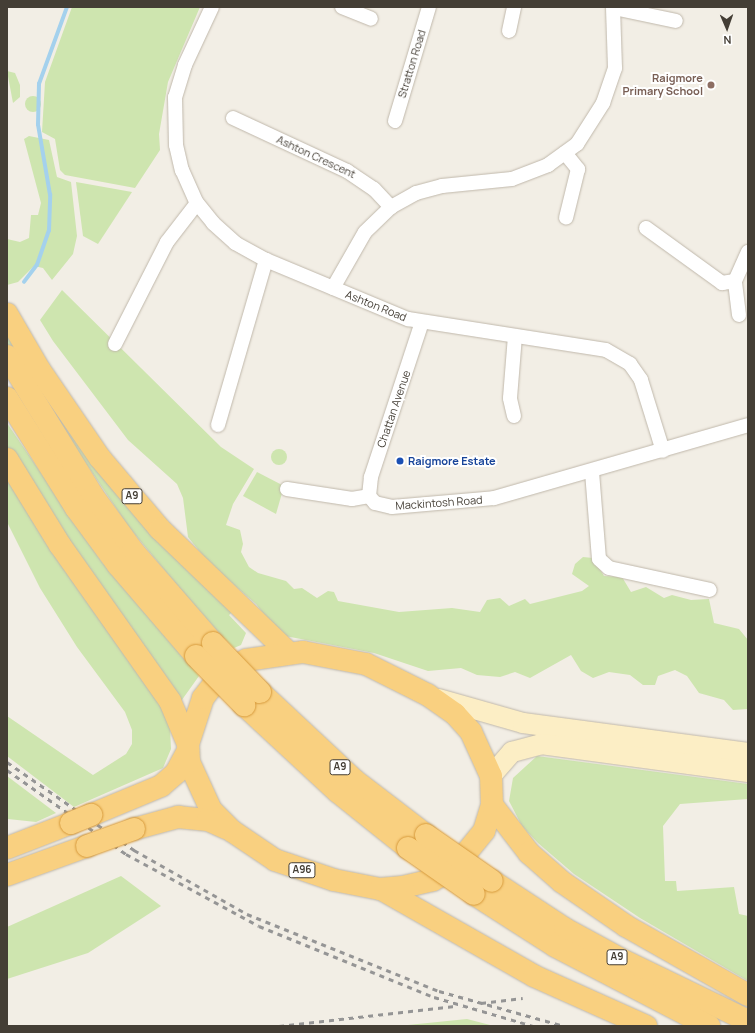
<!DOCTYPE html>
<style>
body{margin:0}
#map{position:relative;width:755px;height:1033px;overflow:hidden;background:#f2eee5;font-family:Manrope,sans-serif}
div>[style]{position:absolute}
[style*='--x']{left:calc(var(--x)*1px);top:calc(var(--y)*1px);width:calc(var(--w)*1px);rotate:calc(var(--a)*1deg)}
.green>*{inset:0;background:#cee5af}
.round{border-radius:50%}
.stream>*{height:3.5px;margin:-1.75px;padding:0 1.75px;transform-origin:1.75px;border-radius:1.75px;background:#a4d1ed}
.roads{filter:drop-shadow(0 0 1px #c0b8ab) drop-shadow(0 0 1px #c0b8ab)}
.minor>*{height:14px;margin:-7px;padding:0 7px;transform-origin:7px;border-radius:7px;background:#fff}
.secondary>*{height:20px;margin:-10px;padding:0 10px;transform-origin:10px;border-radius:10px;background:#fceec5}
.trunk>*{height:22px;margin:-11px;padding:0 11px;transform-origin:11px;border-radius:11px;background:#f9d080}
.rail>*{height:3px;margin-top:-1.5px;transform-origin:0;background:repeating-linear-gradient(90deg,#959595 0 5px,transparent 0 10px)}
.bridges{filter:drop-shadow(0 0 1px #d79a3b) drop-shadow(0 0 1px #d79a3b)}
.trunk-bridge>*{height:22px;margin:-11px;padding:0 11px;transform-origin:11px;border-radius:11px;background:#f9d080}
.dots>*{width:11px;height:11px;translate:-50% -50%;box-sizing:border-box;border:2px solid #fff;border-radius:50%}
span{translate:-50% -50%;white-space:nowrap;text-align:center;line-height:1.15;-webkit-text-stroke:4px #fff;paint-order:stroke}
.shield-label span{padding:1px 3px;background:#fff;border:1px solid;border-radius:3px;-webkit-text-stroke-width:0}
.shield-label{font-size:10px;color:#443e35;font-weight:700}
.street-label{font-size:11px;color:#443e35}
.education-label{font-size:11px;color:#785e54;font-weight:700}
.right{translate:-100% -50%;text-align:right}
.transit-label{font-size:11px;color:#164399;font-weight:700}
.left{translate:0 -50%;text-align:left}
.frame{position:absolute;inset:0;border:8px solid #443e35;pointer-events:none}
.north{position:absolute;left:707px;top:8px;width:40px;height:40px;-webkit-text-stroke:3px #fff;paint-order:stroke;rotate:178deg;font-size:11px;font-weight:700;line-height:16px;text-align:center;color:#443e35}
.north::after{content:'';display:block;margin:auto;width:14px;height:18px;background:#443e35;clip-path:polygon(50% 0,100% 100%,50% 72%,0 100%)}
</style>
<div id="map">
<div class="green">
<i style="clip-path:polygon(72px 7px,200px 7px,168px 82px,159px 134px,160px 150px,135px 188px,65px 175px,60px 170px,55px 139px,42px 132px,45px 82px)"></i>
<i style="clip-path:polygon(7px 71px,15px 73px,20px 85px,20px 97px,13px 103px)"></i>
<i class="round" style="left:25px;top:96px;width:16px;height:16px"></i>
<i style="clip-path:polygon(29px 136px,49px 140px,57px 177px,71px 182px,77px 236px,73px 254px,52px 280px,43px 268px,34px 266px,18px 282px,7px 285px,7px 239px,20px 242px,29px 238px,31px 215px,38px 215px,41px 203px,24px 139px)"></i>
<i style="clip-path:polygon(76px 182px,132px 192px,98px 244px,83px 236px)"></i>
<i style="clip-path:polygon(62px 290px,221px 447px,254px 469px,233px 504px,226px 525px,240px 530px,243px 544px,241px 552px,249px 567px,258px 573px,286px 581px,294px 589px,302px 588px,317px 598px,328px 591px,334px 592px,338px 601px,399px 612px,452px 608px,480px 612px,487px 600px,500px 598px,509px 606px,525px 599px,530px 604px,582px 591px,589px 586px,572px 574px,575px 564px,583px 557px,593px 558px,604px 576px,622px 577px,631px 592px,646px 587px,664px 598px,672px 595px,691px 600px,709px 599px,714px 623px,739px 629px,748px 640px,748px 709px,733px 710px,724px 700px,699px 693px,687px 676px,675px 670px,658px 676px,655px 685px,643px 685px,630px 675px,609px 672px,593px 678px,581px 671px,571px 655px,530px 678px,515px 672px,500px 677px,477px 675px,461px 668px,428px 671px,374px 653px,280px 635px,256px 604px,209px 563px,188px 537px,183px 498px,177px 484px,128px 440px,53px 341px,40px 320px)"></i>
<i style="clip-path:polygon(7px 330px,232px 612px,229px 615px,246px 633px,241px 645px,234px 648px,200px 613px,128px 526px,21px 366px,7px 344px)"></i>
<i style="clip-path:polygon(7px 423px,101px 561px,199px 676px,179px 704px,44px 509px,7px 446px)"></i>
<i class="round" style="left:271px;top:449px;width:16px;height:16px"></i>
<i style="clip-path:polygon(7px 471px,159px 700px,170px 727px,171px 749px,163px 768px,74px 807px,7px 756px,7px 716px,93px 775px,126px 754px,132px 744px,132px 730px,125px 712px,77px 647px,40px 588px,7px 522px)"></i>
<i style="clip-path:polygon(257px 472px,284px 486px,276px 514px,243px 496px)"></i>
<i style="clip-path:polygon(537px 756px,748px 784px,748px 799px,680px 804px,663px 826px,665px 881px,676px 881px,677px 891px,734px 887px,739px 914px,748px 916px,748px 981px,640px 918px,574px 874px,538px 843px,522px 826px,509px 801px,513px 778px)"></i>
<i style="clip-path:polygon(7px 776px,56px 813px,36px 822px,8px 819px)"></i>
<i style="clip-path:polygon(121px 876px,161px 906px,88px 953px,7px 979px,7px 927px)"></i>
<i style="clip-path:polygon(467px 1019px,494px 1026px,398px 1026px)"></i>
</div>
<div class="stream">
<i style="--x:24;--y:282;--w:21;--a:-53"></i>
<i style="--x:37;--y:265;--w:36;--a:-71"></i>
<i style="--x:49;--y:231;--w:36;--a:-88"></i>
<i style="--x:50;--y:195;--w:71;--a:-99.7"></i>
<i style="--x:38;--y:125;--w:41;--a:-88.6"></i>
<i style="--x:39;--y:84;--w:82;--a:-70"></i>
</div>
<div class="roads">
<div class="minor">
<i style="--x:212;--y:7;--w:64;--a:115"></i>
<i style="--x:185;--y:65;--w:34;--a:107"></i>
<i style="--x:175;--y:97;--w:48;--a:88.8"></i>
<i style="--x:176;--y:145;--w:26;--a:77"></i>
<i style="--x:182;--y:170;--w:36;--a:66"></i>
<i style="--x:197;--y:203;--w:26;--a:51"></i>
<i style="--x:213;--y:223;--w:30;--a:42"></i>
<i style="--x:235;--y:243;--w:35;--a:29"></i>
<i style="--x:266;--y:260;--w:154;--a:22.6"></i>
<i style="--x:408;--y:319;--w:200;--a:8.9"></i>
<i style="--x:606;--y:350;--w:28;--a:30"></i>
<i style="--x:630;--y:364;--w:19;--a:55"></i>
<i style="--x:641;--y:380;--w:74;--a:72.8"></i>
<i style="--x:342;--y:7;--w:31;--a:22"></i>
<i style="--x:614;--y:8;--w:63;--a:11.8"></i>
<i style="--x:509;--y:31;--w:25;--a:-78"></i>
<i style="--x:233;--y:118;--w:126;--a:24.9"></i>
<i style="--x:347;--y:171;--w:32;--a:34"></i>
<i style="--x:374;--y:189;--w:25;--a:47"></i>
<i style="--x:395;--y:121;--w:119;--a:-73.4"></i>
<i style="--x:565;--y:153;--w:21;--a:51"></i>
<i style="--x:578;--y:169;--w:50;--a:103.8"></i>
<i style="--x:646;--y:228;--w:94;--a:35.9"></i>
<i style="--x:722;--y:283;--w:13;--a:-9"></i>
<i style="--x:333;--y:288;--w:64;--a:-60.3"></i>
<i style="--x:365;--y:232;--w:36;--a:-44"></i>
<i style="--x:391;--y:207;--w:29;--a:-29"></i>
<i style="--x:416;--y:193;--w:27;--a:-15"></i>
<i style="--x:442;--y:186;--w:70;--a:-5.7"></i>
<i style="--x:512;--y:179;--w:39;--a:-21"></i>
<i style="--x:548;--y:165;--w:36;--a:-36"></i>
<i style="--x:577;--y:144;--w:49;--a:-57.6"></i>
<i style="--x:603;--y:103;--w:37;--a:-71"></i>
<i style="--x:615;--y:68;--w:61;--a:-91.9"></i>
<i style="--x:739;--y:315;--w:34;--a:-97"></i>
<i style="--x:735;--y:281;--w:32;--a:-66"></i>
<i style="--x:115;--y:344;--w:114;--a:-63"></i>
<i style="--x:167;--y:242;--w:49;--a:-52.4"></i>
<i style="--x:514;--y:416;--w:18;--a:-103"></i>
<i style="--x:510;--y:398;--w:62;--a:-85.4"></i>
<i style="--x:218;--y:425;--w:172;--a:-73.8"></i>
<i style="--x:592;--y:472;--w:87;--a:85.4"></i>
<i style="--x:599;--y:559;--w:13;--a:42"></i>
<i style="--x:609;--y:568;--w:103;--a:12.3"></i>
<i style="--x:287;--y:489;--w:66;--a:8.7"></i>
<i style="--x:352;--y:499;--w:17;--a:-10"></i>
<i style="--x:369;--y:496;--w:9;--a:49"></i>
<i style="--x:375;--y:503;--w:17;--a:13"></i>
<i style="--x:392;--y:507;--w:102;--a:-5"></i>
<i style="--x:494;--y:498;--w:264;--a:-16"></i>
<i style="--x:369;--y:496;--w:19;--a:-84"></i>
<i style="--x:371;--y:477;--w:163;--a:-71.8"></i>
</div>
<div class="secondary">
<i style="--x:439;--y:699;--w:87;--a:15.9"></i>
<i style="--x:523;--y:723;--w:227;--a:7.6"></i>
<i style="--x:491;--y:776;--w:32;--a:-49"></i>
<i style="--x:512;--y:752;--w:30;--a:-15"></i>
<i style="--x:541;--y:744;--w:209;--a:7.7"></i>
</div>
<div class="trunk">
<i style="--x:7;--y:314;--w:64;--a:59.8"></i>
<i style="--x:39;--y:369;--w:108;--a:55.6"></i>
<i style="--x:100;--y:458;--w:93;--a:49.8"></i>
<i style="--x:160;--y:529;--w:178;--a:43.9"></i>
<i style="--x:7;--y:356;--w:164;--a:58.4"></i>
<i style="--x:93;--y:496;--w:68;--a:54"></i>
<i style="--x:133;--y:551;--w:122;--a:49"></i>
<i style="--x:7;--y:398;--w:130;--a:57.9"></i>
<i style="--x:76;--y:508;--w:71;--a:53.6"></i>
<i style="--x:118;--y:565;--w:120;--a:49.4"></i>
<i style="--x:7;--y:459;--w:101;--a:58.4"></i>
<i style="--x:60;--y:545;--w:191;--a:54.8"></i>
<i style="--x:170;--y:701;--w:47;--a:67.3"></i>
<i style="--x:303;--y:652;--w:64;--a:10.8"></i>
<i style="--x:366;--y:664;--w:69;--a:26.6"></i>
<i style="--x:428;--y:695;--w:33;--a:35"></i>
<i style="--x:455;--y:714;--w:24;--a:48"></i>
<i style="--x:471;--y:732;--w:48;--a:65.6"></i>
<i style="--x:491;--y:776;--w:29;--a:88"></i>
<i style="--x:492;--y:805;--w:27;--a:107"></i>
<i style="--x:484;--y:831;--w:49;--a:129.2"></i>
<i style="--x:453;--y:869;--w:23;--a:151"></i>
<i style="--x:433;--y:880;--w:31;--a:167"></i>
<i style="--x:403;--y:887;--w:23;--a:175"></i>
<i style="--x:380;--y:889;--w:47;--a:-168.9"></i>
<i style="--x:334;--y:880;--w:62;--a:-161.3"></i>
<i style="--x:275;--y:860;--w:52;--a:-146"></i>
<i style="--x:232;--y:831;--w:30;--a:-135"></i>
<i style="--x:211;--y:810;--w:53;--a:-114.6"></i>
<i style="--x:189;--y:762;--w:18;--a:-93"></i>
<i style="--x:188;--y:744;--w:48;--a:-71.9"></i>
<i style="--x:203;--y:698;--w:31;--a:-52"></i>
<i style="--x:222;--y:674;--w:28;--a:-30"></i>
<i style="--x:246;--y:660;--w:58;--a:-8"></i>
<i style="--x:260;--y:692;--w:129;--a:43.1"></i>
<i style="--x:354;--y:780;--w:91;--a:37.4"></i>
<i style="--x:244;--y:705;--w:128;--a:42.8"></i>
<i style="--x:338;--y:792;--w:90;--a:38.7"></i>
<i style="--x:492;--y:805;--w:61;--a:52.4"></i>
<i style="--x:529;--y:853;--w:44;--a:41.3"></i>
<i style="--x:562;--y:882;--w:78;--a:34.5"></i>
<i style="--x:626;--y:926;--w:140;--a:29.5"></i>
<i style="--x:91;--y:815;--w:76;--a:-22.5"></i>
<i style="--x:161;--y:786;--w:20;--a:-41"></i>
<i style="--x:176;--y:773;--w:26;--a:-62"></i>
<i style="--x:134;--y:829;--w:46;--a:-15.3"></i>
<i style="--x:178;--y:817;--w:30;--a:6"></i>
<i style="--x:208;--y:820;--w:20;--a:24"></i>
<i style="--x:7;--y:848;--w:69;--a:-21.3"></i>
<i style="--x:7;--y:875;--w:85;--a:-19.9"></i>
<i style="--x:492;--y:881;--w:87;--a:33.3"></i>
<i style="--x:565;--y:929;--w:65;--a:28.5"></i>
<i style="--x:622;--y:960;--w:140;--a:25.8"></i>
<i style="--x:381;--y:889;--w:176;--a:29.6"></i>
<i style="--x:534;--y:976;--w:123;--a:24.1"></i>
<i style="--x:474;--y:894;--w:96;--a:32.7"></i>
<i style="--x:555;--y:946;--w:174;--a:27.5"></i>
</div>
</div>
<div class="rail">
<i style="--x:7;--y:762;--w:155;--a:34.7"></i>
<i style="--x:134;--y:850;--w:130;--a:29.5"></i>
<i style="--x:247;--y:914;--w:207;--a:21.9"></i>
<i style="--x:439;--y:991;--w:130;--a:15.6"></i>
<i style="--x:7;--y:770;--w:146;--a:35.2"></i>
<i style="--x:126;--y:854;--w:151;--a:28.4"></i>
<i style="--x:259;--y:926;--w:189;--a:22.1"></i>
<i style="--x:434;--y:997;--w:103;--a:16.3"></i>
<i style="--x:481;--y:1003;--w:42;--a:-6.8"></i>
<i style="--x:279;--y:1026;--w:177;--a:-6.5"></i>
</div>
<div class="bridges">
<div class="trunk-bridge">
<i style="--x:213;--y:643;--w:68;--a:46.2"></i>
<i style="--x:196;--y:656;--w:69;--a:45.6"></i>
<i style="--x:71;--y:823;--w:22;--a:-22"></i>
<i style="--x:426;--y:835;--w:80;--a:34.9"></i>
<i style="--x:87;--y:846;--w:50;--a:-19.9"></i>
<i style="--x:408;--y:848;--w:80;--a:34.9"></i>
</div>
</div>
<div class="dots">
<i style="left:711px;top:85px;background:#8d6e63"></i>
<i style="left:400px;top:461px;background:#1a4fb4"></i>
</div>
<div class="shield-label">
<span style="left:132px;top:496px">A9</span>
<span style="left:340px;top:767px">A9</span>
<span style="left:302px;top:870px">A96</span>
<span style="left:617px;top:957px">A9</span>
</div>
<div class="street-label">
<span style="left:412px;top:64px;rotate:-73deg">Stratton Road</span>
<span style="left:316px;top:157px;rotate:25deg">Ashton Crescent</span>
<span style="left:376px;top:306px;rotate:22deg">Ashton Road</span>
<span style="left:394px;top:409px;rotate:-71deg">Chattan Avenue</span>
<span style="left:439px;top:503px;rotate:-4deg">Mackintosh Road</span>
</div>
<div class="education-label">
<span class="right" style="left:703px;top:85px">Raigmore<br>Primary School</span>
</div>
<div class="transit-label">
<span class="left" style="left:408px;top:461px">Raigmore Estate</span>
</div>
<div class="frame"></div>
<div class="north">N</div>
</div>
